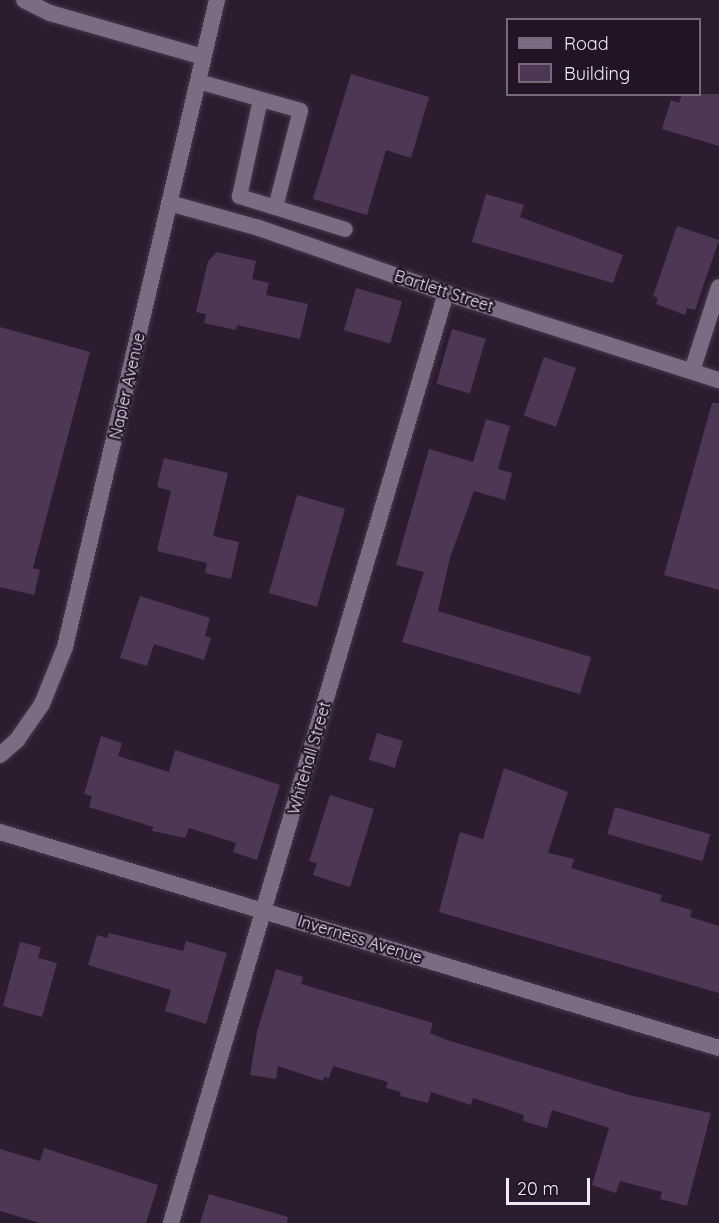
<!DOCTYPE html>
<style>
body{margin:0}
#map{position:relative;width:719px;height:1223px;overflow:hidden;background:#2c1c30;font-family:Quicksand,sans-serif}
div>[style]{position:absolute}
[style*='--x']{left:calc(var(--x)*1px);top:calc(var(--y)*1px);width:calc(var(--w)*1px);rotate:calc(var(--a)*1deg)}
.building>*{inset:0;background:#4d3754;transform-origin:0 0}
.roads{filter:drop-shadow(0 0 2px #453849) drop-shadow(0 0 2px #453849)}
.service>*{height:15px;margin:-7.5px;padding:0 7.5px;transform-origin:7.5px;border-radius:7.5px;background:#7d6b83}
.minor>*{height:16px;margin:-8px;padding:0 8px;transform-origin:8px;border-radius:8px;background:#7d6b83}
.tertiary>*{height:16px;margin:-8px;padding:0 8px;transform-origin:8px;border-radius:8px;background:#7d6b83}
span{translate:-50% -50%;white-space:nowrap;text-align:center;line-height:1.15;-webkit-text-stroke:4.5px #221326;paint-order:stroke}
.street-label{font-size:16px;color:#f3e9f6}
.legend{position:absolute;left:506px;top:18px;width:195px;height:78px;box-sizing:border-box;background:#221326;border:2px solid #766979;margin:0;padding:8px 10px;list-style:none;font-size:18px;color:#f3e9f6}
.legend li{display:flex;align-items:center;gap:12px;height:30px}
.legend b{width:30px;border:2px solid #766979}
.scale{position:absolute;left:506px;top:1178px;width:84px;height:27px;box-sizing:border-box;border:3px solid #f3e9f6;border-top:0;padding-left:8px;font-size:18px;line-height:21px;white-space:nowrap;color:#f3e9f6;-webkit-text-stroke:4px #221326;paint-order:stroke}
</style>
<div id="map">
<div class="building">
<i style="clip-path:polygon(351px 74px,429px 97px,411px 158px,386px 150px,367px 215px,313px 199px)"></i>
<i style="clip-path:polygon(682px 94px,719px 94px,719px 146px,662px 129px,671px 100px,679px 103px)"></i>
<i style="clip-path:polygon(486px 194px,524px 205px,520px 217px,623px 255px,613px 283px,472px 242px)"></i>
<i style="clip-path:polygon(677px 226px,719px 240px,695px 310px,687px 308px,685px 315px,656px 304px,658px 298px,653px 296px)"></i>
<i style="clip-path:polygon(217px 252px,256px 261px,252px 279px,269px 283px,266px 295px,308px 304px,300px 339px,237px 325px,236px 330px,204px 323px,206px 314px,196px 312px,208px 261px)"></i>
<i style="left:356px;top:288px;width:48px;height:44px;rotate:16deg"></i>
<i style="clip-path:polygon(0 327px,90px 352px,33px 568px,40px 570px,34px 595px,0 587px)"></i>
<i style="left:452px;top:329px;width:35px;height:57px;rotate:16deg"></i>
<i style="left:544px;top:357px;width:34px;height:62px;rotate:19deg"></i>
<i style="clip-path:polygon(712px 403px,719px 403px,719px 590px,664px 575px)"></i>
<i style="clip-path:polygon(486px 419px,510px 426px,498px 469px,512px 473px,505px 500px,474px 491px,450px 558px,438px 611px,591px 657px,580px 694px,402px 642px,424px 572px,396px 565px,429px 449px,473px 462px)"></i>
<i style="clip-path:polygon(164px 458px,228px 473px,213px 536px,239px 542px,231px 579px,205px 573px,207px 563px,157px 551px,171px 491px,157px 487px)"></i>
<i style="left:297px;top:495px;width:50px;height:102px;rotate:16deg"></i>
<i style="clip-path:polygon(140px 596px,210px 618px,205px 636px,211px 638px,204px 660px,154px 644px,147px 666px,120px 658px)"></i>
<i style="left:377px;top:733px;width:27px;height:28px;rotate:17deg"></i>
<i style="clip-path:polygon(101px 736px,122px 743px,118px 756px,169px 772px,175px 750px,280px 785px,257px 860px,233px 852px,236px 843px,189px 828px,185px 838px,152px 831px,153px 827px,89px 807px,92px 796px,84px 794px)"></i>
<i style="clip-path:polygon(504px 768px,568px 792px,548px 853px,574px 859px,571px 868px,662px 895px,660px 901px,692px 910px,690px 917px,719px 926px,719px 993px,439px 912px,460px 832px,483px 839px)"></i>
<i style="clip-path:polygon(330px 795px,374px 809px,350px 887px,313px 875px,317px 863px,309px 861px)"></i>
<i style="left:615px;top:807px;width:99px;height:28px;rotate:16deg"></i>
<i style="clip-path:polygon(109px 933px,183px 951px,186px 941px,227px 953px,206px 1024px,165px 1011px,171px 990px,88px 965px,97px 935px,107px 938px)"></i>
<i style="clip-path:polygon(20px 942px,41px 947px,38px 958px,57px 963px,42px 1017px,3px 1006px)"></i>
<i style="clip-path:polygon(276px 969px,303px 977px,301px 984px,433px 1023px,430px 1033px,447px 1040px,629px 1095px,711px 1113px,687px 1206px,660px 1199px,662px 1192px,620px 1181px,616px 1193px,592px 1185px,609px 1128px,594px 1123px,552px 1110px,547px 1128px,523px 1121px,524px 1115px,473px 1098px,471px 1105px,431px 1092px,428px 1103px,400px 1096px,401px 1092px,386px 1088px,388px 1082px,333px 1066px,329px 1078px,324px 1077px,323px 1081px,278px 1066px,276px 1079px,250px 1075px,257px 1032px)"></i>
<i style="clip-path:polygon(44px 1148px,158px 1185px,146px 1223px,40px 1223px,0 1211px,0 1149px,40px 1161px)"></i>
<i style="clip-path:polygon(209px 1194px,288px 1217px,287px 1223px,200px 1223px)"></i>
</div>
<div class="roads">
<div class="service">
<i style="--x:198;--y:81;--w:106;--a:15.9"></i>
<i style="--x:300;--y:110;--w:100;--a:104.5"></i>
<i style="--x:275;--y:207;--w:38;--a:-163"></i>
<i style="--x:239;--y:196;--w:99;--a:-77.8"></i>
<i style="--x:275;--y:207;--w:73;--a:17.4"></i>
</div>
<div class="minor">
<i style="--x:24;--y:0;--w:29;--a:27"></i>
<i style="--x:50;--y:13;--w:159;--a:16"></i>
<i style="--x:169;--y:203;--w:93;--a:15.5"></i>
<i style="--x:259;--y:228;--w:198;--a:19.2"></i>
<i style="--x:446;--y:293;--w:287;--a:17.7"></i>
<i style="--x:692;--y:371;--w:88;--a:-72.2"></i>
<i style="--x:0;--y:832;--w:751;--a:16.72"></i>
<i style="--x:171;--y:1223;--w:970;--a:-73.53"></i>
</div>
<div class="tertiary">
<i style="--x:0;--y:755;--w:23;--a:-41"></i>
<i style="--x:17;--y:740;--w:44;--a:-55.2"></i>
<i style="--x:42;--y:704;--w:61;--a:-68"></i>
<i style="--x:65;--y:647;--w:665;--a:-76.78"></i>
</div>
</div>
<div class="street-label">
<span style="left:444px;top:291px;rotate:18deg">Bartlett Street</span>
<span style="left:127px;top:386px;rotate:-77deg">Napier Avenue</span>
<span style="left:309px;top:758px;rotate:-74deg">Whitehall Street</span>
<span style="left:360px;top:939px;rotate:17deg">Inverness Avenue</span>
</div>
<ul class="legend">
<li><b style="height:8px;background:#7d6b83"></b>Road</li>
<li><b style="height:16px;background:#4d3754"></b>Building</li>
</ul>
<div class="scale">20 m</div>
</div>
